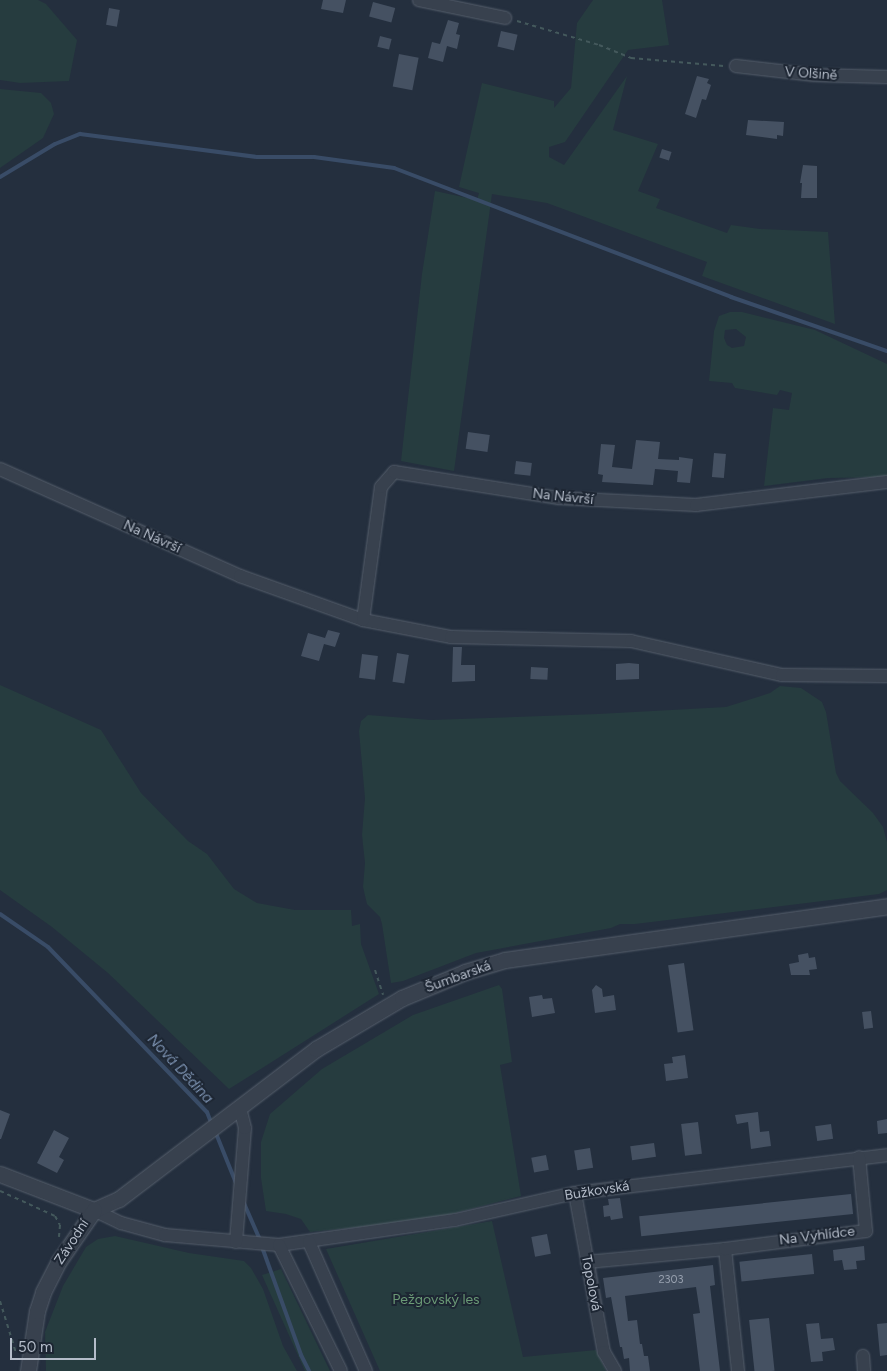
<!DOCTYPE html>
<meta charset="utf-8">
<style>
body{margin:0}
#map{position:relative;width:887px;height:1371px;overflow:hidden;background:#242f3e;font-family:Figtree,sans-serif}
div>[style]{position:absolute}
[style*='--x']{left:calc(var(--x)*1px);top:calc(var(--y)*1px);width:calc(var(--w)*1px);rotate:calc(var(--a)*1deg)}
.green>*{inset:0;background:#263c3f}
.stream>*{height:4px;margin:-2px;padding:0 2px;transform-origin:2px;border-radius:2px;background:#394c67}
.building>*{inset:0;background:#455162;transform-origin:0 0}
.path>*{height:2px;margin-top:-1px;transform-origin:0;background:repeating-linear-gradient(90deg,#44595c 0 4px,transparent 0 8px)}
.roads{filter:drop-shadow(0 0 1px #565f6c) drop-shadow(0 0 1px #565f6c)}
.minor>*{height:12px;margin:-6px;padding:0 6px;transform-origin:6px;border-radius:6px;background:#38414e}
.tertiary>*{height:15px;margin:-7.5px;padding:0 7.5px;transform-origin:7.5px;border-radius:7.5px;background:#38414e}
span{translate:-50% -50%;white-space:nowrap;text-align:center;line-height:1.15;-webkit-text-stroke:4px #1d2633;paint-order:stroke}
.number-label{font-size:11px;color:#98a1af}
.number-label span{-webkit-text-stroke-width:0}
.street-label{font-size:14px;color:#b4bcc9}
.park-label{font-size:14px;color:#6b9a76}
.water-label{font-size:15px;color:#7c92b1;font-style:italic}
.scale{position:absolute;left:10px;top:1338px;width:86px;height:22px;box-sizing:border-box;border:2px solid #b4bcc9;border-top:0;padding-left:6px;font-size:15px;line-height:18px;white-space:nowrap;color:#b4bcc9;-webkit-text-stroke:4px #1d2633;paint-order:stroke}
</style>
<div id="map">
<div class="green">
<i style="clip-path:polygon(0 0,38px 0,46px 4px,77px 40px,69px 81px,20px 83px,0 80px)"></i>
<i style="clip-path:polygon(593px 0,662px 0,669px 45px,628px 50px,565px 142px,549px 147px,549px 157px,564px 165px,627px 76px,613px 130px,658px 144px,638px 191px,660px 199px,656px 208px,727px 233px,731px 225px,760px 229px,828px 232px,835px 324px,702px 276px,707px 262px,547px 203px,492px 194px,454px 471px,401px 461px,422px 274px,435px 191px,477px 200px,479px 193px,459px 187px,482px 83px,554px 101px,554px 108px,571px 88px,577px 23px)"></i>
<i style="clip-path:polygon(0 89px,41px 93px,51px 103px,54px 114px,43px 138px,0 168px)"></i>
<i style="clip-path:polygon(evenodd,730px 312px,742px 312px,815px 330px,887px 364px,887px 477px,828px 478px,764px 486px,773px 408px,789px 410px,792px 393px,780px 390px,777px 395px,735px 388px,732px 383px,709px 381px,714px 331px,719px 316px,730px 312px,736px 329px,746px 337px,744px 346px,732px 348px,727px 345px,724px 338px,725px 330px,736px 329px)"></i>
<i style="clip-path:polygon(0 685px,101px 730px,141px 793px,188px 841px,207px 854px,234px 889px,257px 903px,295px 910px,351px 910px,352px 926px,360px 924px,361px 944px,379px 994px,229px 1089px,108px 973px,52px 927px,0 890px)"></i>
<i style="clip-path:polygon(780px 686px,801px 688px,822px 702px,826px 712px,836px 773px,840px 781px,873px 813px,883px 827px,887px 842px,887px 890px,879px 894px,635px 924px,620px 924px,611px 928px,476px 953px,403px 981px,391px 983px,382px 924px,380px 917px,367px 904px,363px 887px,365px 863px,362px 835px,365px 798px,359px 731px,361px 721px,368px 715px,431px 720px,598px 714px,726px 707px,770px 693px)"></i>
<i style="clip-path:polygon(499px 985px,502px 989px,512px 1062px,500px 1065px,521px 1196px,428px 1220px,310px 1232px,301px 1219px,286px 1214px,266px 1211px,261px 1178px,261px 1142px,270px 1114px,322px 1069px,413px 1015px)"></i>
<i style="clip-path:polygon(492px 1221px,523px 1357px,596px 1350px,606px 1371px,380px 1371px,326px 1249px)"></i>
<i style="clip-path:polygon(115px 1236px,189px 1253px,244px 1261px,251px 1268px,263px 1289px,283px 1346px,297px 1371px,46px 1371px,45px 1332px,63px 1286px,86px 1247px,98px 1239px)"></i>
<i style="clip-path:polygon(281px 1269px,330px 1371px,305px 1371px,262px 1275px)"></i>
</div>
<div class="stream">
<i style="--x:0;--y:177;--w:64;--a:-31"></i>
<i style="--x:55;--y:144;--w:27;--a:-22"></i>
<i style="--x:80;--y:134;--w:178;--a:7.4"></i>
<i style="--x:257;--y:157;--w:57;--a:0"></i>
<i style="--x:314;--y:157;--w:81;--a:7.8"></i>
<i style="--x:394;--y:168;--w:361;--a:20.9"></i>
<i style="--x:731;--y:297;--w:165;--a:19.1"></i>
<i style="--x:0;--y:914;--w:58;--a:34.5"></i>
<i style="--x:48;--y:947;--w:229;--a:46.1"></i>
<i style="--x:207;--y:1112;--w:14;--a:69"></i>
<i style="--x:215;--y:1131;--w:56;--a:68"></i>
<i style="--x:243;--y:1201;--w:43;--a:66.4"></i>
<i style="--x:262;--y:1247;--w:115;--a:70.1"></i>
<i style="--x:301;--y:1355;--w:18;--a:63"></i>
</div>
<div class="building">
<i style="clip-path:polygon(323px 0,346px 0,343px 13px,321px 9px)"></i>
<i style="left:373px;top:2px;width:23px;height:15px;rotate:15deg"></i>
<i style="left:109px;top:8px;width:11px;height:17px;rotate:10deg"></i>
<i style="clip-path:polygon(448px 20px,459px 23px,456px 34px,460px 35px,457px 49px,447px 46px,443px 62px,428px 58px,432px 42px,440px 44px)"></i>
<i style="left:501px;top:31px;width:17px;height:16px;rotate:13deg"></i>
<i style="left:380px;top:36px;width:12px;height:11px;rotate:14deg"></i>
<i style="left:399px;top:54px;width:20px;height:33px;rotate:11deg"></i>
<i style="clip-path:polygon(697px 76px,709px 79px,707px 83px,711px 85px,706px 100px,702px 99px,696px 118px,685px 114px)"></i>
<i style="clip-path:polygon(748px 120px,784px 122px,783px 136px,777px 135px,777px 139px,746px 135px)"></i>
<i style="left:662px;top:149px;width:10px;height:9px;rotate:17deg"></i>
<i style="clip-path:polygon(803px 165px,817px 166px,817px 198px,801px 198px,802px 183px,800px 183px)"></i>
<i style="left:468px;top:432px;width:22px;height:17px;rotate:8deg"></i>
<i style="clip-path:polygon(636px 440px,660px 442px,658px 459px,679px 460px,679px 457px,693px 459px,690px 483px,677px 482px,678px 471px,655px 469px,653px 485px,602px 482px,603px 475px,598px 474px,601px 444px,615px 445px,612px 467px,632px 469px)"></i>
<i style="left:714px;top:453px;width:12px;height:24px;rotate:5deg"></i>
<i style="left:516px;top:461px;width:16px;height:13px;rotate:7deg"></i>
<i style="clip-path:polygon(328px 630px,340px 633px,335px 647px,324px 644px,319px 661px,301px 656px,308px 633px,325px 638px)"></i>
<i style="clip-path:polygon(453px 647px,462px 647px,461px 665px,475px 665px,475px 681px,452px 682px)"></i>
<i style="left:397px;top:653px;width:12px;height:29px;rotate:9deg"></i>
<i style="left:362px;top:654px;width:16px;height:24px;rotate:7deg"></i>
<i style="clip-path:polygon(629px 663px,639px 664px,639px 679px,616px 680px,616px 664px)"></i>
<i style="left:531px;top:667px;width:17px;height:12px;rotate:3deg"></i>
<i style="clip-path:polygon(808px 953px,809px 958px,815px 957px,817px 969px,809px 970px,810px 975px,791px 975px,789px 964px,799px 962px,798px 955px)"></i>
<i style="left:684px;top:963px;width:68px;height:16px;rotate:82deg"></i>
<i style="clip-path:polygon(596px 985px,602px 989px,603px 997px,614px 995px,616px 1010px,595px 1013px,592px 990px)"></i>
<i style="clip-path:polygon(542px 995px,543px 999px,552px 998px,555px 1013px,532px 1017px,529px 997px)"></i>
<i style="left:871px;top:1011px;width:17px;height:9px;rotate:83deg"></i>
<i style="clip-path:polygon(685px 1055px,688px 1078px,666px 1081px,664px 1064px,673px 1063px,672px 1057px)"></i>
<i style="clip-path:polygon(0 1110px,10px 1114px,1px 1139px,0 1139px)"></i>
<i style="clip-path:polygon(758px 1112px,760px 1132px,769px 1131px,771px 1146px,751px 1149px,748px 1122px,737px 1124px,735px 1115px)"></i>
<i style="clip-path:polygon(887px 1119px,887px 1133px,878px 1134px,877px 1121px)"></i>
<i style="left:698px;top:1122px;width:32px;height:17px;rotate:83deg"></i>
<i style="left:831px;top:1124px;width:15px;height:16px;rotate:82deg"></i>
<i style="clip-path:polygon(54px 1130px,69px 1138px,59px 1157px,64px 1160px,57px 1173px,37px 1163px)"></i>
<i style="left:654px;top:1143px;width:14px;height:24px;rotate:82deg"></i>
<i style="left:590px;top:1148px;width:20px;height:16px;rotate:81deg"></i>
<i style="left:546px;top:1155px;width:15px;height:15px;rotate:79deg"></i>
<i style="left:851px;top:1194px;width:20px;height:213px;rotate:84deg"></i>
<i style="clip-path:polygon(620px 1198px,623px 1218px,611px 1220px,610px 1216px,604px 1217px,603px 1206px,609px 1205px,608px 1199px)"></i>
<i style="left:547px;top:1234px;width:20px;height:16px;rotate:79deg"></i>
<i style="clip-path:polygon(864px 1246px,865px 1260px,856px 1261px,857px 1269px,844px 1270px,842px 1260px,834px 1261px,833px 1250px)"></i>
<i style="left:812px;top:1254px;width:20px;height:73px;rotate:84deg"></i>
<i style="clip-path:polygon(713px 1265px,715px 1285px,710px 1286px,720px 1371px,700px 1371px,693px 1314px,700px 1313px,696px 1287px,625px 1296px,628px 1321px,637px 1320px,640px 1344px,642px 1344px,644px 1356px,648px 1356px,650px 1371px,630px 1371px,629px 1358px,624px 1359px,622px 1347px,620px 1347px,611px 1297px,606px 1298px,603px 1278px)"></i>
<i style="left:769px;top:1318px;width:53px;height:20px;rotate:84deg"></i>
<i style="clip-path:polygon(819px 1323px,821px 1339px,833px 1338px,835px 1350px,822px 1352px,823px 1361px,811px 1362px,806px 1324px)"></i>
<i style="clip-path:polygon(887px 1323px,887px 1355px,880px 1356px,877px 1324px)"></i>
</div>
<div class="path">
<i style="--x:517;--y:21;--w:85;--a:16.3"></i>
<i style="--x:599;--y:45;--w:35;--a:22"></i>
<i style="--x:631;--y:58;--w:93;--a:4.9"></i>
<i style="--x:375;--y:970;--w:26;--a:72"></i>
<i style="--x:0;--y:1191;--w:60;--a:24.4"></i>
<i style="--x:55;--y:1216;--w:10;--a:61"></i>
<i style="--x:60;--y:1225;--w:12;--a:95"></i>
<i style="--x:0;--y:1301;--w:54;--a:72.9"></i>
</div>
<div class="roads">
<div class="minor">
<i style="--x:419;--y:0;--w:88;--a:11.8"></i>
<i style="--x:736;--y:66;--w:79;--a:6.6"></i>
<i style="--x:814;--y:75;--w:73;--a:1.6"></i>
<i style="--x:0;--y:469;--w:263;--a:24"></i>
<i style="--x:240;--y:576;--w:131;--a:19.7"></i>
<i style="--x:363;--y:620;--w:90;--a:10.9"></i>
<i style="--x:451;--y:637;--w:180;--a:1.3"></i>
<i style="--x:631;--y:641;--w:155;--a:12.7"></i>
<i style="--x:782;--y:675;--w:105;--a:0.5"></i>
<i style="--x:363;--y:620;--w:134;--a:-82.3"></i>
<i style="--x:381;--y:487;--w:20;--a:-49"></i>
<i style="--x:394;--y:472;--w:167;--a:9"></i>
<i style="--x:559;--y:498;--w:137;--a:2.9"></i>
<i style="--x:696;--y:505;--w:192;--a:-6.9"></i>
<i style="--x:575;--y:1193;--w:162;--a:79.7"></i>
<i style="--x:604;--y:1352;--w:22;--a:60"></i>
<i style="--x:94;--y:1210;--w:30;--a:26"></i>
<i style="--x:121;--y:1223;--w:46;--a:15.3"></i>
<i style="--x:165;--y:1235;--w:114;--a:5"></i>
<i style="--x:279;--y:1245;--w:178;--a:-8.1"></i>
<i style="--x:455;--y:1220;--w:123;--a:-12.7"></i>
<i style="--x:575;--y:1193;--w:314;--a:-6.9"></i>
<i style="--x:236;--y:1242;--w:114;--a:-85.5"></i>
<i style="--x:245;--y:1128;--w:21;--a:-104"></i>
<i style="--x:309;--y:1242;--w:141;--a:66.2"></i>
<i style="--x:279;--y:1245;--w:140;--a:63.8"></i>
<i style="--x:725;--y:1249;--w:123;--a:83.9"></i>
<i style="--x:587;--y:1262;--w:139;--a:-5.4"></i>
<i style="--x:725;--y:1249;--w:142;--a:-7.3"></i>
<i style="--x:866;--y:1231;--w:74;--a:-95.4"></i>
<i style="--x:863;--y:1356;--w:15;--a:86"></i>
</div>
<div class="tertiary">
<i style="--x:0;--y:1174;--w:101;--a:21"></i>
<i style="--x:94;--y:1210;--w:27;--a:-24"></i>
<i style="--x:119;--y:1199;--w:248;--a:-37.3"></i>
<i style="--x:316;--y:1049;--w:100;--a:-30.7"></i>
<i style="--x:402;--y:998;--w:68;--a:-22.4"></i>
<i style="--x:465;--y:972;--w:42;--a:-16.7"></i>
<i style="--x:505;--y:960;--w:386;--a:-8"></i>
<i style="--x:28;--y:1371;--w:61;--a:-81.5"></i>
<i style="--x:37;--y:1311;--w:20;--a:-72"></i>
<i style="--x:43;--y:1292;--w:35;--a:-63"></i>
<i style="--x:59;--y:1261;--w:62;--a:-55.5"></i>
</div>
</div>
<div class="number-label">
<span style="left:671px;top:1280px">2303</span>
</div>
<div class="street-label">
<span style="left:811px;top:74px;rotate:4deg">V Olšině</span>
<span style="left:563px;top:497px;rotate:6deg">Na Návrší</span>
<span style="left:152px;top:537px;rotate:24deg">Na Návrší</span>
<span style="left:458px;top:977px;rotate:-20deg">Šumbarská</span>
<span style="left:597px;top:1191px;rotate:-9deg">Bužkovská</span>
<span style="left:817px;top:1236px;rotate:-7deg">Na Vyhlídce</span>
<span style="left:72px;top:1242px;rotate:-57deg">Závodní</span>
<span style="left:591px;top:1283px;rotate:79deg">Topolová</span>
</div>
<div class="park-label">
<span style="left:436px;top:1300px">Pežgovský les</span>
</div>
<div class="water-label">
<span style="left:180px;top:1069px;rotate:47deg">Nová Dědina</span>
</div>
<div class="scale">50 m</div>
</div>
